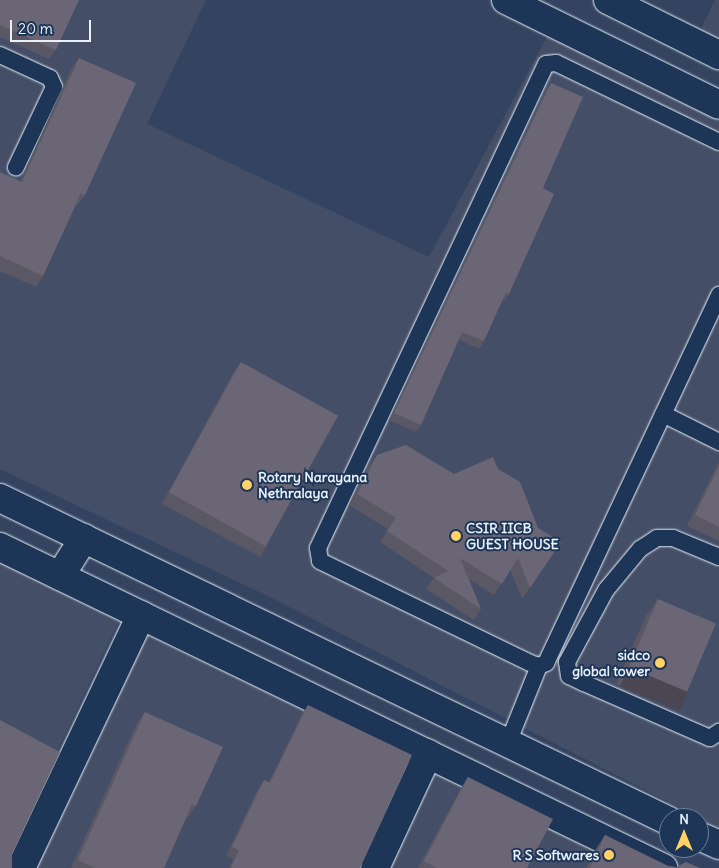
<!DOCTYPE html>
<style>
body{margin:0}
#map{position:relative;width:719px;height:868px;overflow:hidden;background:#344460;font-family:Delius,sans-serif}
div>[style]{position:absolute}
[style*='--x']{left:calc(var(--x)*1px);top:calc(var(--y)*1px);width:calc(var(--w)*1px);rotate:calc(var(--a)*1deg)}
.built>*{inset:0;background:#444e67}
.roads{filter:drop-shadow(0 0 1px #e8f1f8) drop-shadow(0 0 1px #e8f1f8)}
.lane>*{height:16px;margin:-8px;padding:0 8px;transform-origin:8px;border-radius:8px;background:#1d3557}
.street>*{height:28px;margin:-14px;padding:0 14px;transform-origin:14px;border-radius:14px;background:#1d3557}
.secondary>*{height:28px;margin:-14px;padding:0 14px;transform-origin:14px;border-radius:14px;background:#1d3557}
.wall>*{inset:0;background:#5b5865}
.shaded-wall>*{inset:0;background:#4a4753;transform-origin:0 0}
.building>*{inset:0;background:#6a6676;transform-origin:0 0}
.dots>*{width:14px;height:14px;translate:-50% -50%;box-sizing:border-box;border:2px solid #1d3557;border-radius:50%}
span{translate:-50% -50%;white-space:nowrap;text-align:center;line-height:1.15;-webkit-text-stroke:4px #1d3557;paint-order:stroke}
.poi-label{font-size:14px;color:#e8f1f8;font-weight:700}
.left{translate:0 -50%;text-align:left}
.right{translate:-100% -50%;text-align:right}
.north{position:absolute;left:659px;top:808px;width:50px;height:50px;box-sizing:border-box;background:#1d3557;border:1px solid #6e8097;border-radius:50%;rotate:0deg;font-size:14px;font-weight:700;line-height:20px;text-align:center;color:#e8f1f8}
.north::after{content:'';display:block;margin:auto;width:18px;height:22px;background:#ffd166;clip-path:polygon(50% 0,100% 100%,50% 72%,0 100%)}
.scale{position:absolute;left:10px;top:20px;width:81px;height:22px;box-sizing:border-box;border:2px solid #e8f1f8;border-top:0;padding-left:6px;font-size:15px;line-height:18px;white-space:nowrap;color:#e8f1f8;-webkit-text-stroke:4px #1d3557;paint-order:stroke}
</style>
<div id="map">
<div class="built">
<i style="clip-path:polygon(0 0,206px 0,147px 124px,429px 257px,548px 35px,719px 120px,719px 828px,272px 598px,0 469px)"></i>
<i style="clip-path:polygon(715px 0,719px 0,719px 41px,700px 31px)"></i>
<i style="clip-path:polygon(0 558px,121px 616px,2px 868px,0 868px)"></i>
<i style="clip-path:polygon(145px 634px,635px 868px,30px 868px)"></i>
</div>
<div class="roads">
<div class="lane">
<i style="--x:0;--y:55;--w:55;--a:24.7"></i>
<i style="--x:50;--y:78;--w:10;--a:66"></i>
<i style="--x:54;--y:87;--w:89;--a:115.4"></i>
<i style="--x:719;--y:142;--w:181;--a:-154.1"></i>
<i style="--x:556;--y:63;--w:10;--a:174"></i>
<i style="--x:546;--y:64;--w:535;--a:115.22"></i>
<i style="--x:318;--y:548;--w:13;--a:81"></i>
<i style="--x:320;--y:561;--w:233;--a:25.9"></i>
<i style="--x:530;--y:663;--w:9;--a:18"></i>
<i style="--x:539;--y:666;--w:8;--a:-23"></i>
<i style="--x:546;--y:663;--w:407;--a:-64.8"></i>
<i style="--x:663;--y:414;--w:63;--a:26.6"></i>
<i style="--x:719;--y:557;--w:50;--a:-157.6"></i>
<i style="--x:673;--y:538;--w:16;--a:180"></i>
<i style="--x:657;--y:538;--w:20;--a:147"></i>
<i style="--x:640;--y:549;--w:53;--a:129.7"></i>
<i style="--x:606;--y:590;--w:82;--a:118.4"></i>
<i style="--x:567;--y:662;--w:14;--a:82"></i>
<i style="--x:569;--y:676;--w:17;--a:25"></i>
<i style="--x:584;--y:683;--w:137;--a:23.6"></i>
<i style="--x:710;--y:738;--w:11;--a:-34"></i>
<i style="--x:508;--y:743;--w:83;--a:-68.1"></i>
</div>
<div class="street">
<i style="--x:21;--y:868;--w:280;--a:-64.6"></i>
<i style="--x:375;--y:868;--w:126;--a:-65.1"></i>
</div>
<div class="secondary">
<i style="--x:506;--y:0;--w:237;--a:26.2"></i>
<i style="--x:608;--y:0;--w:124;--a:26.4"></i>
<i style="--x:0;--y:498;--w:743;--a:25.77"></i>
<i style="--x:0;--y:547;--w:737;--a:25.83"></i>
<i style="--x:60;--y:576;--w:45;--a:-57.7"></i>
<i style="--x:699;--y:836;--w:22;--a:24"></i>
</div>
</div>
<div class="wall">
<i style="clip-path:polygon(0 0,56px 50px,49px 59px,0 37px)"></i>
<i style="clip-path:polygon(79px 58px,85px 195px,77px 206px,76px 205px,43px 276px,36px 287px,0 271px,0 172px,20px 181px,71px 69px)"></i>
<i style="clip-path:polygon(551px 83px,543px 188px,509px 294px,504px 301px,502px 300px,484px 341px,479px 349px,459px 340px,421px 425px,416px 432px,389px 420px,546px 90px)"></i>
<i style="clip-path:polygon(241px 362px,267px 546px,260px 557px,162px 504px,233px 373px)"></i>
<i style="clip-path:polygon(377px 455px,454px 474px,498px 469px,538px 528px,561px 542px,522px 599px,510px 570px,494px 595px,469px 579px,481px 609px,474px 620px,426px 589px,434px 578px,380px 542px,388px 529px,349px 505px,369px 466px)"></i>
<i style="clip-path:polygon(719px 462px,719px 541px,687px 526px)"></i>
<i style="clip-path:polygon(658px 599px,676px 708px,616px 684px,646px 616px)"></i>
<i style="clip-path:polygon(308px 705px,360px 868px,229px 868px,233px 859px,226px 856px,258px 789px,264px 780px,269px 782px,302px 714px)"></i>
<i style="clip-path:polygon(145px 712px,196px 806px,188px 818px,187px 817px,164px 868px,71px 868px,137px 723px)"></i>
<i style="clip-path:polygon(468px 777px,527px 868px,418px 868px,461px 788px)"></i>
<i style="clip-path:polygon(605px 835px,668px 866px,676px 867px,700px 868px,586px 868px,594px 852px)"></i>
</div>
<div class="shaded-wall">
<i style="left:628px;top:667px;width:65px;height:21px;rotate:22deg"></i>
</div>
<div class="building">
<i style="clip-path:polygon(0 0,79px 0,56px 50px,0 25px)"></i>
<i style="clip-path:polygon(79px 58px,136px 83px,85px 195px,81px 193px,43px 276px,0 256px,0 172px,22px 182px)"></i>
<i style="clip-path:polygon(551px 83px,583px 97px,543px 188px,554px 194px,509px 294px,506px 292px,484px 341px,462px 332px,421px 425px,394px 413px)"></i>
<i style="left:241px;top:362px;width:111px;height:149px;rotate:29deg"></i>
<i style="clip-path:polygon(406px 445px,454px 474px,493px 457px,498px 469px,520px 482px,538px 528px,561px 542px,530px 588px,518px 558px,502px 584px,460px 558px,481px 609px,434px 578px,448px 571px,387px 531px,396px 518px,357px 494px,377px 455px)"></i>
<i style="clip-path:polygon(719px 466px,719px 527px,695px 515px)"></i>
<i style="left:658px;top:599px;width:63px;height:74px;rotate:23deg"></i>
<i style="clip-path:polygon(308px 705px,412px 755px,360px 868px,231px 868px,239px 850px,232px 847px,264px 780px,270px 783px)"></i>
<i style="clip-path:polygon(145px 712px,223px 747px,196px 806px,192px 804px,164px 868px,95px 868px,78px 860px)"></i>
<i style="clip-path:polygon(0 720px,60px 752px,12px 854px,12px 868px,0 868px)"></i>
<i style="clip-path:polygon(468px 777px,553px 819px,527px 868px,437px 868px,424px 861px)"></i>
<i style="clip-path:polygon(605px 835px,668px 866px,676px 867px,686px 862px,700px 868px,590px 868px)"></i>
</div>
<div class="dots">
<i style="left:247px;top:485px;background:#ffd166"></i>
<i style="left:456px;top:536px;background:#ffd166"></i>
<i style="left:660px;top:663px;background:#ffd166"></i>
<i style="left:609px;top:855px;background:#ffd166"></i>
</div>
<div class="poi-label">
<span class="left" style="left:258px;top:485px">Rotary Narayana<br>Nethralaya</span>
<span class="left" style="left:466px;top:536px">CSIR IICB<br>GUEST HOUSE</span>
<span class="right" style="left:650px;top:663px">sidco<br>global tower</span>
<span class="right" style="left:599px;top:855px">R S Softwares</span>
</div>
<div class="north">N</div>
<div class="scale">20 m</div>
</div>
